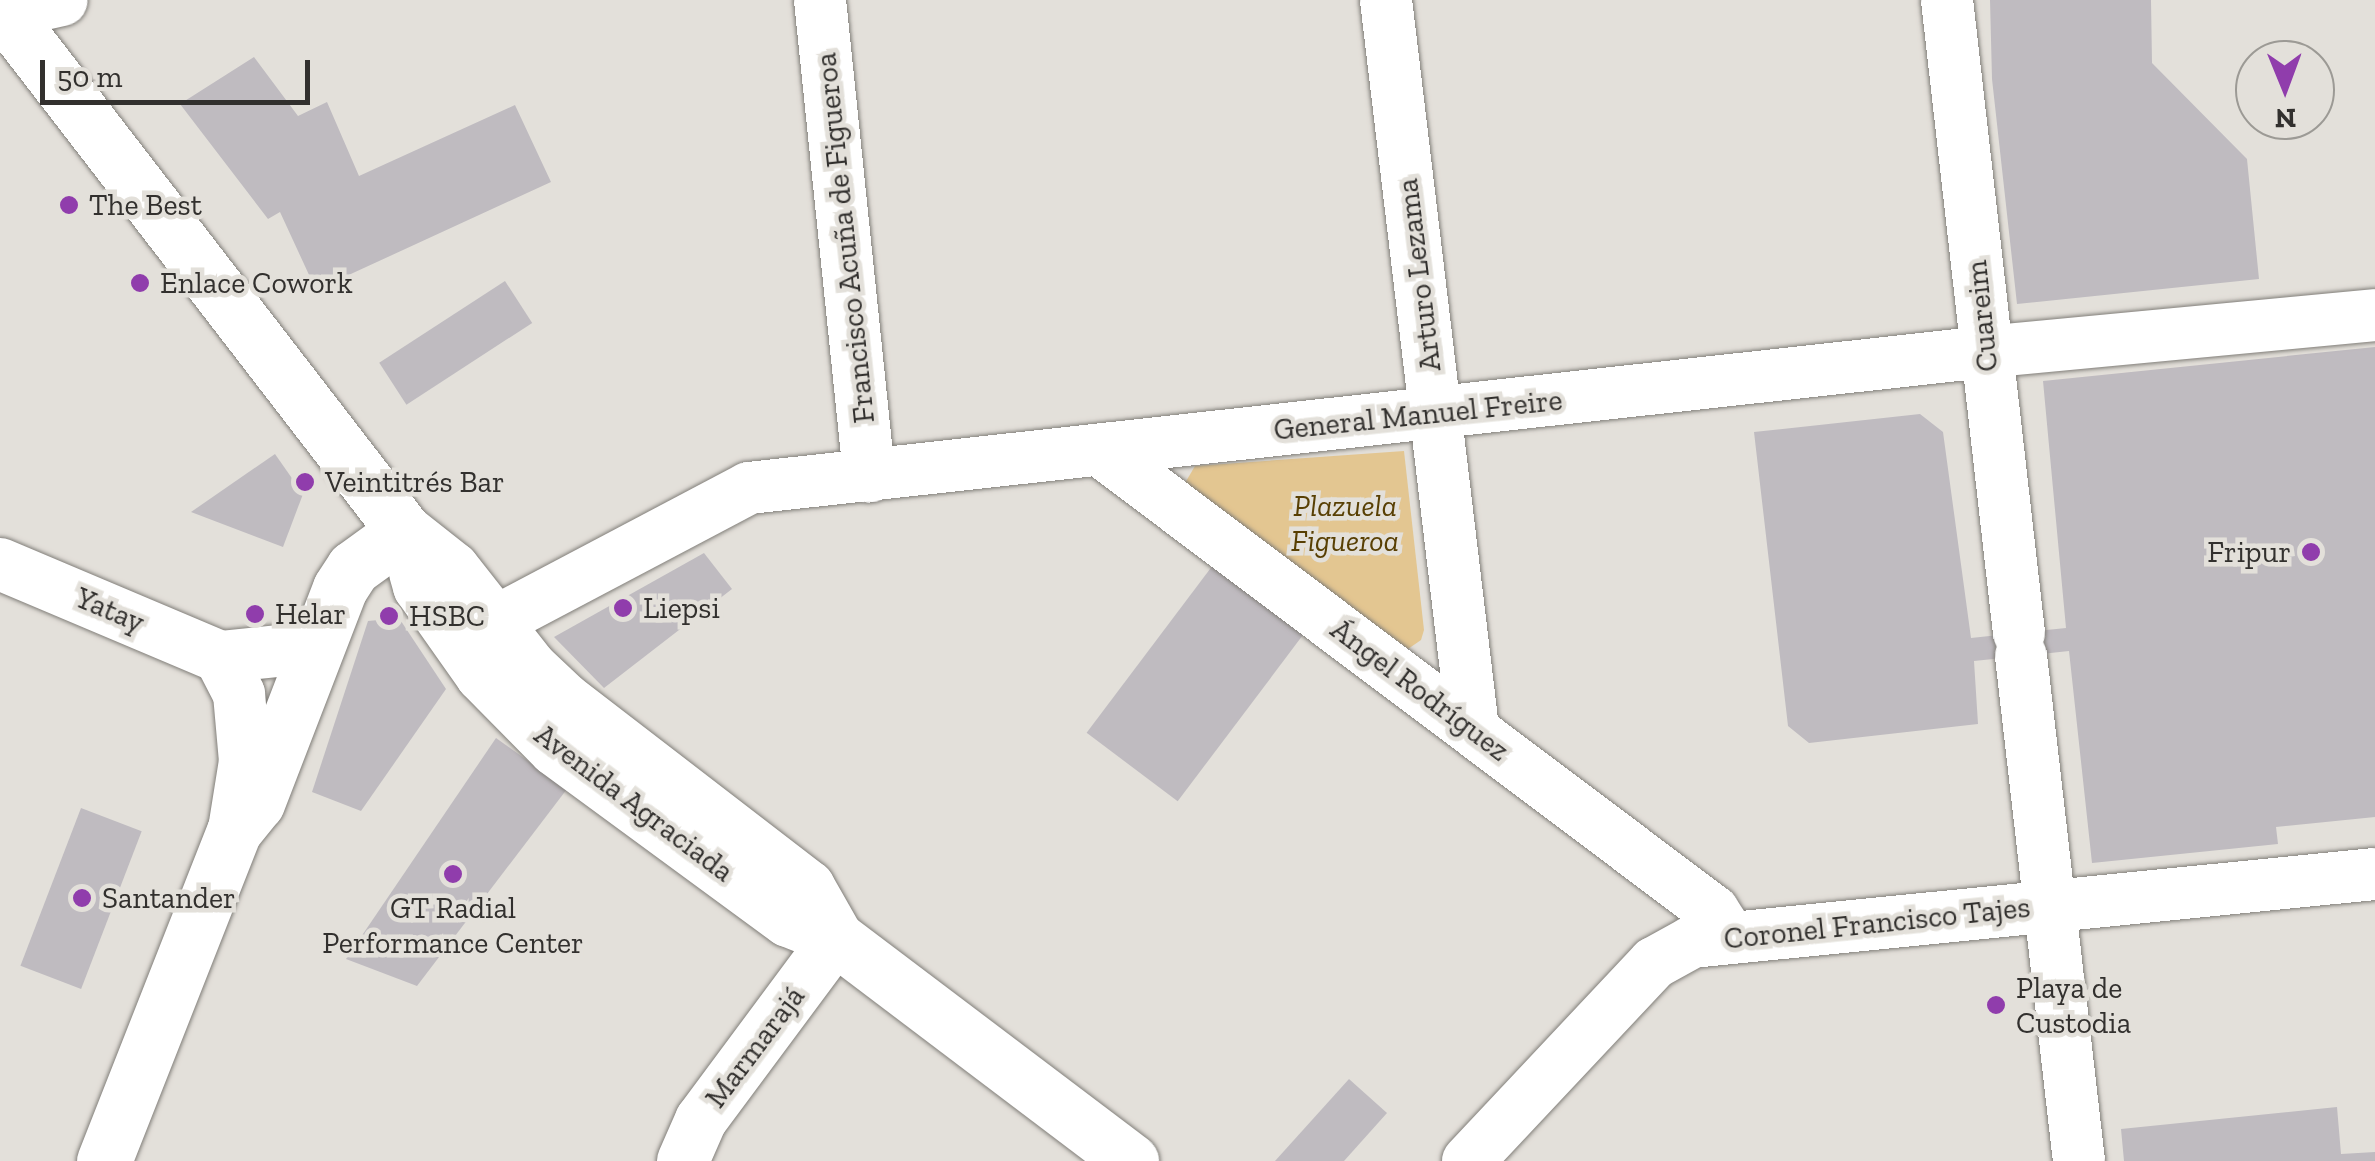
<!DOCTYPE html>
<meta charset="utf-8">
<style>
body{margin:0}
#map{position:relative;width:2375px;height:1161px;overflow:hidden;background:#e3e0da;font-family:"Zilla Slab",serif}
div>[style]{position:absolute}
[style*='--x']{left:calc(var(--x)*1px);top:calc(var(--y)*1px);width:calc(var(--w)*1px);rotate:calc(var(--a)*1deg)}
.green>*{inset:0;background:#e3c691}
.building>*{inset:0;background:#bfbbc0;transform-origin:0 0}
.roads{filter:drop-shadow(0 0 2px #817e79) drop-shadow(0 0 2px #817e79)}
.minor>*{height:52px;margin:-26px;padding:0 26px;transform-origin:26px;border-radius:26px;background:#fff}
.major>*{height:55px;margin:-27.5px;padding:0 27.5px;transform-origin:27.5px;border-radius:27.5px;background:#fff}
.dots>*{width:28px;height:28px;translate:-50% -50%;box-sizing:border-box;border:5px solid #e3e0da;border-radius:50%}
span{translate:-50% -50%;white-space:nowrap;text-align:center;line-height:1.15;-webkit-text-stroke:9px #e3e0da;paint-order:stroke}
.poi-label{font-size:30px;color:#32302e}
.left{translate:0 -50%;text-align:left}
.right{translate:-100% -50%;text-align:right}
.street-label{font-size:30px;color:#32302e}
.park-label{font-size:30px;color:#583f03;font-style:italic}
.north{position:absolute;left:2235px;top:40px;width:100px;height:100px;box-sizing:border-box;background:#e3e0da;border:2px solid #9c9a95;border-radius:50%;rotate:179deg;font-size:28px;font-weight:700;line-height:40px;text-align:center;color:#32302e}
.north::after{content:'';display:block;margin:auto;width:35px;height:45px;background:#903dac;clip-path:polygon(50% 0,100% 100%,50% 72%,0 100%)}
.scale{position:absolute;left:40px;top:60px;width:270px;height:45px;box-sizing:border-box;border:5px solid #32302e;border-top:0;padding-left:12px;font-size:30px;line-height:35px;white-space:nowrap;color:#32302e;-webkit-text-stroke:8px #e3e0da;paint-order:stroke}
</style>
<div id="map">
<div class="green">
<i style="clip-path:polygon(1404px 451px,1424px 630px,1421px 640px,1408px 649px,1185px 483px,1195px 466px)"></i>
</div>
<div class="building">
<i style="clip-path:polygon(1990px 0,2151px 0,2152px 63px,2247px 159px,2259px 279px,2017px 304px,1992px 79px)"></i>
<i style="clip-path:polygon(254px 57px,298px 116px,327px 102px,359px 176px,515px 105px,551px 182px,316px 290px,280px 212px,268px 219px,180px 104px)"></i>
<i style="left:505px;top:281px;width:50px;height:150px;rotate:57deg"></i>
<i style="clip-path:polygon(2375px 347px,2375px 817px,2276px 827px,2278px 844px,2092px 863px,2069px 651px,1974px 661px,1978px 724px,1809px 743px,1788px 726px,1754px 432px,1920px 414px,1943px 432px,1971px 638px,2066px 628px,2043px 381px)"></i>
<i style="clip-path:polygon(275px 454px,303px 494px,283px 547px,191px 512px)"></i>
<i style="clip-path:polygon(704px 553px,732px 589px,604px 688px,554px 637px)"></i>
<i style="left:1213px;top:565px;width:114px;height:210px;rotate:37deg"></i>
<i style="clip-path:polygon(399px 618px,446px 689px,361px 811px,312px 792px,368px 621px)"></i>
<i style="clip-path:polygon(496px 738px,567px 789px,417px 986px,346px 959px)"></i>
<i style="left:81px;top:808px;width:65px;height:169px;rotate:21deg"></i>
<i style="clip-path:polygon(1349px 1079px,1387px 1113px,1344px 1161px,1275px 1161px)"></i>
<i style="clip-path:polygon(2337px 1107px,2341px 1154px,2375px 1152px,2375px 1161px,2124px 1161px,2121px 1129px)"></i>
</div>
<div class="roads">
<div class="minor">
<i style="--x:820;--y:0;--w:479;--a:84.1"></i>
<i style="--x:1386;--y:0;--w:734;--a:83.19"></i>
<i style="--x:1947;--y:0;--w:637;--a:83.51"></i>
<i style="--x:4;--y:13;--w:59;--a:-12.6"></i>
<i style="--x:1101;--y:451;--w:766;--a:36.93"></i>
<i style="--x:1713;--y:911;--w:30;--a:57"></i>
<i style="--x:0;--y:564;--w:239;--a:22.9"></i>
<i style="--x:220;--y:657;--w:42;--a:62.8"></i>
<i style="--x:239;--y:694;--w:67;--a:84.9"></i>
<i style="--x:245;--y:761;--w:70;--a:99.1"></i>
<i style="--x:493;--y:623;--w:289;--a:-27.8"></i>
<i style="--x:749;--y:488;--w:1243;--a:-6.28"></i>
<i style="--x:1985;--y:352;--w:392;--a:-5.4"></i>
<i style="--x:2021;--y:656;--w:508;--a:83.45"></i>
<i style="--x:220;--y:657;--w:68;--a:-5.9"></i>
<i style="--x:288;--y:650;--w:33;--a:-23"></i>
<i style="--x:683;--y:1161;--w:45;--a:-66.3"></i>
<i style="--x:701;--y:1120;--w:227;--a:-53.4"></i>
<i style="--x:1468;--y:1161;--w:272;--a:-46.8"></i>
<i style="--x:1654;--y:963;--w:43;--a:-28.9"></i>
<i style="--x:1692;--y:942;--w:686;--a:-5.69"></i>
</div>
<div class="major">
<i style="--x:0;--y:7;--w:662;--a:52.37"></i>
<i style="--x:404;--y:531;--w:61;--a:38.4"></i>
<i style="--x:452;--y:569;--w:126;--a:51.8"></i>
<i style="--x:530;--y:668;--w:47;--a:43.3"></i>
<i style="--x:564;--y:700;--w:307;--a:37.6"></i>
<i style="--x:807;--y:887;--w:59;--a:60.4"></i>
<i style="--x:416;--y:572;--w:15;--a:74"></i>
<i style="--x:420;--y:586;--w:108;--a:54.8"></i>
<i style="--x:482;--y:674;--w:104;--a:45.4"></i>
<i style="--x:555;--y:748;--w:289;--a:36.3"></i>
<i style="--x:788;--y:919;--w:52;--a:21.6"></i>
<i style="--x:836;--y:938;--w:370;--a:37.1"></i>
<i style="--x:104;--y:1161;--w:355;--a:-68.5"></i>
<i style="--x:234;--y:831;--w:36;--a:-51"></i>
<i style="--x:257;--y:803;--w:230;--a:-68.9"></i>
<i style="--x:340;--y:588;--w:24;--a:-57"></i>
<i style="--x:353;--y:568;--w:63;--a:-36"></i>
</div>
</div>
<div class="dots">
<i style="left:69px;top:205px;background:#903dac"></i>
<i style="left:140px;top:283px;background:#903dac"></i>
<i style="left:305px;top:482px;background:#903dac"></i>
<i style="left:2311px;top:552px;background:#903dac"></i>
<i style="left:623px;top:608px;background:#903dac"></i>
<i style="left:255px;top:614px;background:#903dac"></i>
<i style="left:389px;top:616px;background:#903dac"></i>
<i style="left:453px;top:874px;background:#903dac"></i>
<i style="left:82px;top:898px;background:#903dac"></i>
<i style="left:1996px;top:1005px;background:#903dac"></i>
</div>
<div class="poi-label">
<span class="left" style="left:89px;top:205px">The Best</span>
<span class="left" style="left:160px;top:283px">Enlace Cowork</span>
<span class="left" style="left:325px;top:482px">Veintitrés Bar</span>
<span class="right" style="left:2291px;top:552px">Fripur</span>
<span class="left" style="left:643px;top:608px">Liepsi</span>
<span class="left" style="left:275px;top:614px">Helar</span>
<span class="left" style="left:409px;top:616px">HSBC</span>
<span class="left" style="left:102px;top:898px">Santander</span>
<span style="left:453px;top:925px">GT Radial<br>Performance Center</span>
<span class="left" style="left:2016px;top:1005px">Playa de<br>Custodia</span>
</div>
<div class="street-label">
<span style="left:845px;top:238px;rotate:-96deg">Francisco Acuña de Figueroa</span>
<span style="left:1419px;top:275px;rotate:-97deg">Arturo Lezama</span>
<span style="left:1982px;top:316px;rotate:-96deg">Cuareim</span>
<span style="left:1418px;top:415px;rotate:-6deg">General Manuel Freire</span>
<span style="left:110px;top:610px;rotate:23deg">Yatay</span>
<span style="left:1420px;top:690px;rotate:37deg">Ángel Rodríguez</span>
<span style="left:634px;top:803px;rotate:37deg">Avenida Agraciada</span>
<span style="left:1877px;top:923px;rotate:-6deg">Coronel Francisco Tajes</span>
<span style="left:755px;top:1047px;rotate:-53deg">Marmarajá</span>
</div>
<div class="park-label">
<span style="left:1345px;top:523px">Plazuela<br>Figueroa</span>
</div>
<div class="north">N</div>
<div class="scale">50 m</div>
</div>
